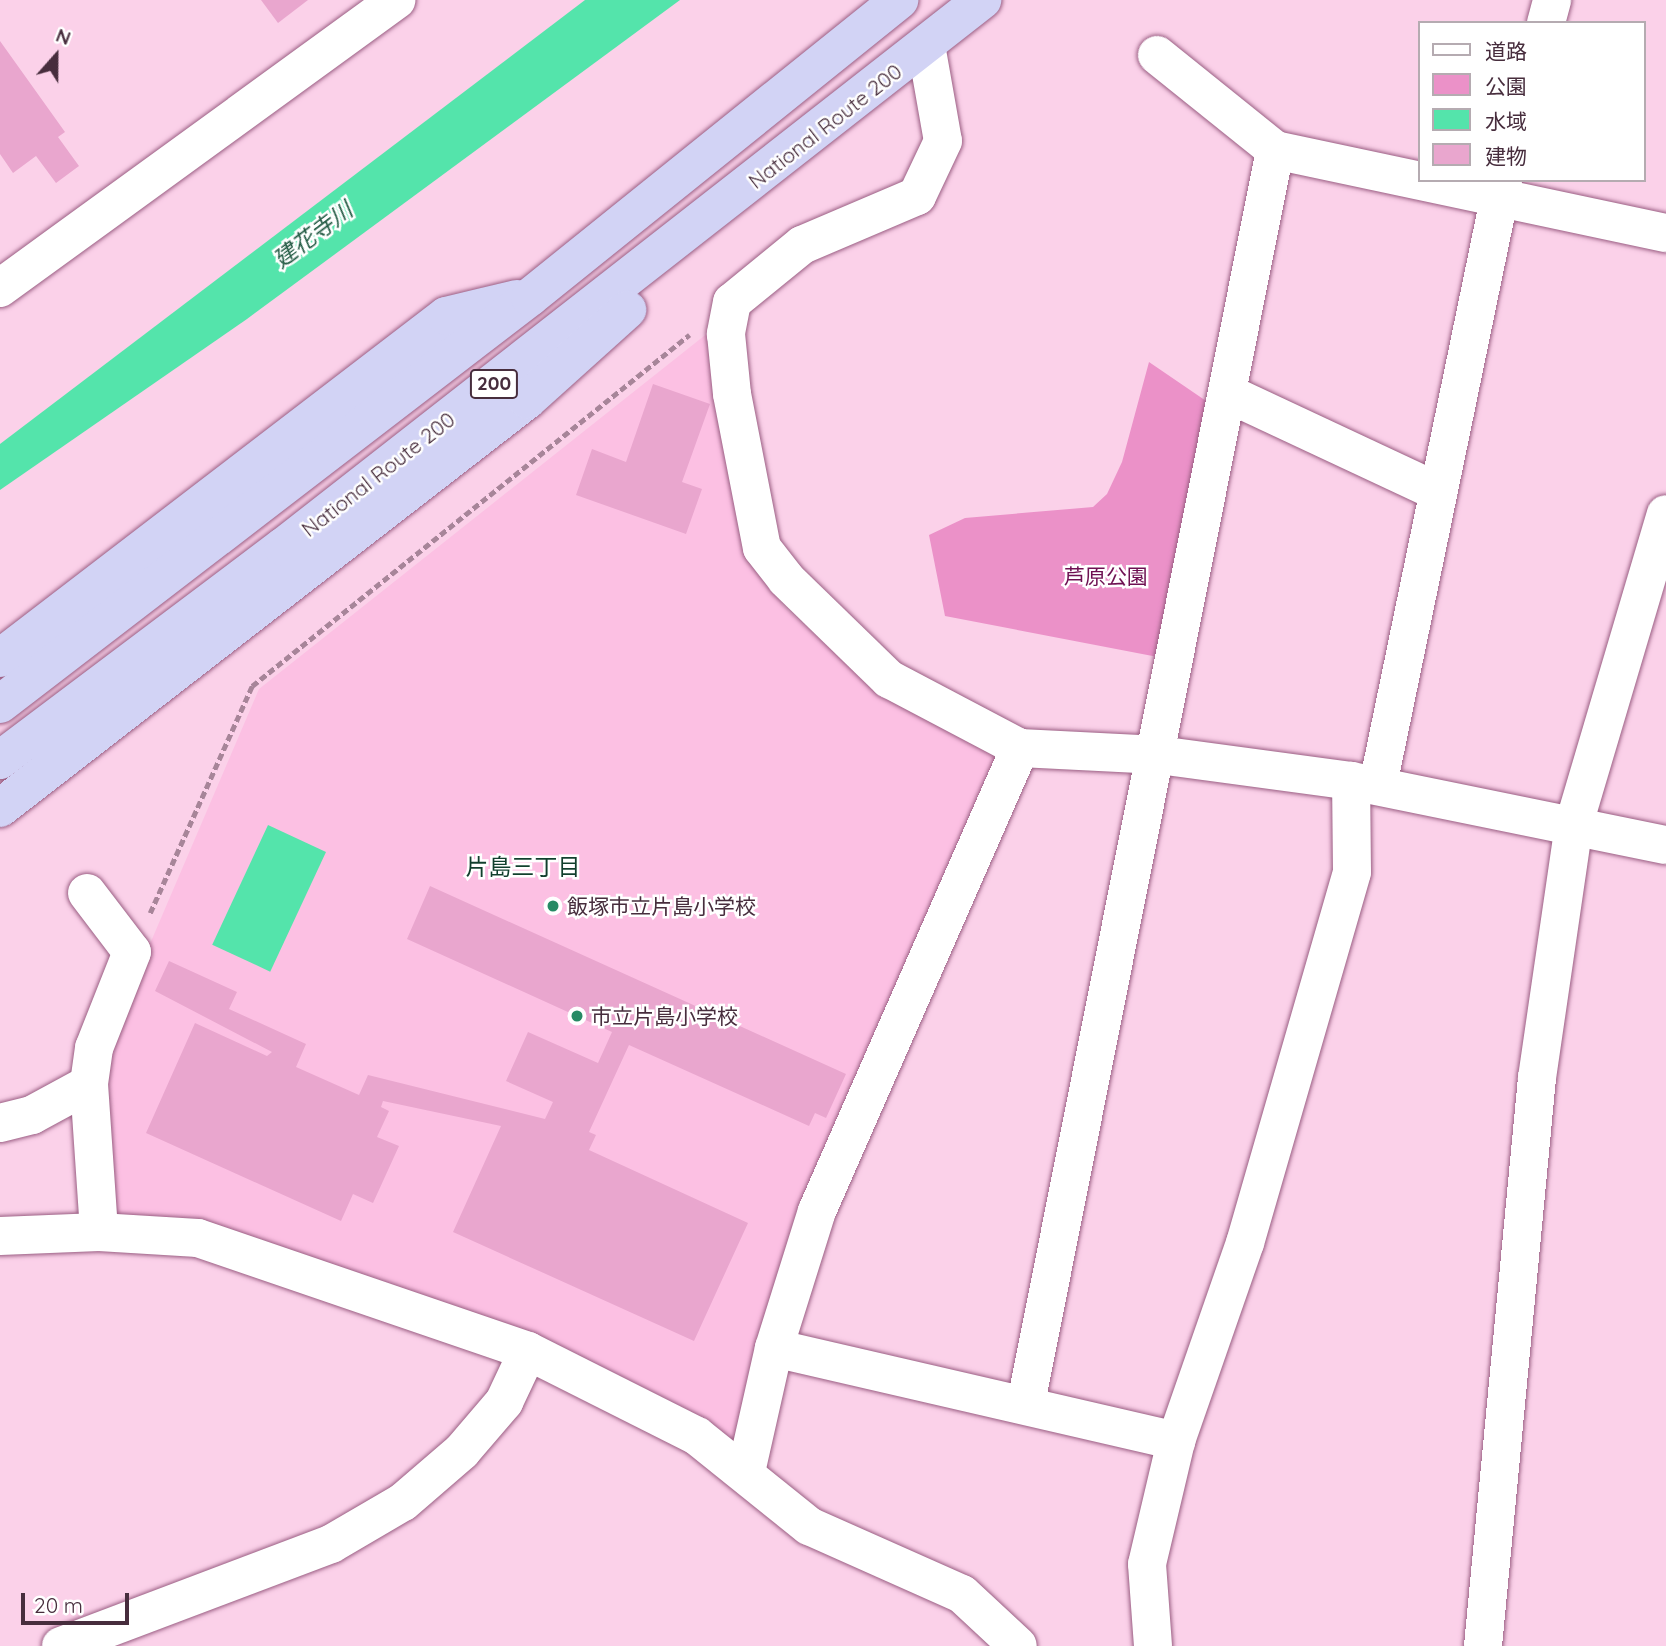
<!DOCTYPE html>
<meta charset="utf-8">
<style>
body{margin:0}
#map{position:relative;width:1666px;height:1646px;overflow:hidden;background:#fbd1e9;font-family:Quicksand,"Noto Sans JP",sans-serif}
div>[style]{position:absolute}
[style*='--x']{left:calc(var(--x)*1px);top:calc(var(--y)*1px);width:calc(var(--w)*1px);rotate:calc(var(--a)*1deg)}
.built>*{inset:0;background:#fcc0e3}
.green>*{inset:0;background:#eb91c8}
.water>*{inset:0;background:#54e4ab;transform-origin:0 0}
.building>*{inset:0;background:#e9a6ce}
.path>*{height:4.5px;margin-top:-2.25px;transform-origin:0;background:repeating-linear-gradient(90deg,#a78599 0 7px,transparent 0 10.5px)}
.roads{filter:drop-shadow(0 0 2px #9a5e83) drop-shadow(0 0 2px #9a5e83)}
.street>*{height:38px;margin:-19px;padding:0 19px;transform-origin:19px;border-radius:19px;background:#fff}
.highway>*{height:38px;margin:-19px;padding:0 19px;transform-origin:19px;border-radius:19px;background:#d2d3f5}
.dots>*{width:19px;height:19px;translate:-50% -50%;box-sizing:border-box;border:4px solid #fff;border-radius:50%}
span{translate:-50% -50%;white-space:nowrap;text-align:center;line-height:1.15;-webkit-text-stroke:5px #fff;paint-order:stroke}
.shield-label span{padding:2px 5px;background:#fff;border:2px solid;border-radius:5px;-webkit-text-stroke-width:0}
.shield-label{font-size:19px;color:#472d3d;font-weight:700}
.street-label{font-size:21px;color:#472d3d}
.park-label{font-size:21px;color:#6e1052}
.poi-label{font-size:21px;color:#472d3d}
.left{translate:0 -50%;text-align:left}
.water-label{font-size:23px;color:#235b44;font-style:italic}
.neighbourhood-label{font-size:23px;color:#113f2d}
.legend{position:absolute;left:1418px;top:21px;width:228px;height:161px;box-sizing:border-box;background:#fff;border:2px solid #b5abb1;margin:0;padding:9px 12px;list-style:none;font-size:21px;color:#472d3d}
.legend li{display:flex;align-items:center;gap:14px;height:35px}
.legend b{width:35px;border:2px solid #b5abb1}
.north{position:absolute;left:21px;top:21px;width:70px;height:70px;-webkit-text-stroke:5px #fff;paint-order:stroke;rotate:21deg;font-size:19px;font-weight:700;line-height:28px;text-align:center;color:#472d3d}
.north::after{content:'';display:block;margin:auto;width:24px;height:32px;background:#472d3d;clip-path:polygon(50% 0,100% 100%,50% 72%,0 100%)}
.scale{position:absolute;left:21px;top:1593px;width:108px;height:32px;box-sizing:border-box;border:4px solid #472d3d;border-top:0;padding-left:9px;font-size:21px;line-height:24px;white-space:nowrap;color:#472d3d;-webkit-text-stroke:5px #fff;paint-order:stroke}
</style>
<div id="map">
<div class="built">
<i style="clip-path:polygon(709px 332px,748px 551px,783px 606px,872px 687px,1006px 755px,740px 1448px,108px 1218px,102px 1056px,259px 689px)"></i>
</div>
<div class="green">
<i style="clip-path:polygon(1149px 362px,1212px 405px,1163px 658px,945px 616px,929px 535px,965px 518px,1093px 507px,1107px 494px,1122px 462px)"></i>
</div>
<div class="water">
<i style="clip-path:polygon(585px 0,680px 0,247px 319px,0 490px,0 444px)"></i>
<i style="left:268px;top:825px;width:64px;height:132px;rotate:25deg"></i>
</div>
<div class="building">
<i style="clip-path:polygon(261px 0,308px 0,278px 23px)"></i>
<i style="clip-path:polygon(0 41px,65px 132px,58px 137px,79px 166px,56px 183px,36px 156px,13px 173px,0 154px)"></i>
<i style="clip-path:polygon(653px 384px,710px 404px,682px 482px,702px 489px,686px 534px,576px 495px,592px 449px,626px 462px)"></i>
<i style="clip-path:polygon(430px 886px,846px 1074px,826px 1118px,815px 1113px,809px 1126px,629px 1045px,589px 1132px,596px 1135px,589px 1150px,748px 1223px,694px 1341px,453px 1232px,501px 1126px,383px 1101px,381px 1107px,389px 1111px,377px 1137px,399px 1146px,373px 1203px,353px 1194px,341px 1221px,146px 1133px,195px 1023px,267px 1056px,272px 1052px,155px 991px,169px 961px,237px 992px,229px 1009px,306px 1044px,296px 1067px,359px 1095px,368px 1075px,545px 1119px,553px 1102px,506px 1081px,528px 1032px,598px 1063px,612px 1032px,407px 939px)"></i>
</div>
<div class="path">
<i style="--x:150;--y:913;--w:249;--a:-65.8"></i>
<i style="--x:252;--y:686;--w:561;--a:-38.77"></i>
</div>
<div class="roads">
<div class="street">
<i style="--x:1546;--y:23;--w:24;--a:-75"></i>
<i style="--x:926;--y:45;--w:97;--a:80"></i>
<i style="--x:943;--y:141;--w:61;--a:115.3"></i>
<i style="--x:917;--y:196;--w:125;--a:156.9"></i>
<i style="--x:802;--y:245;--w:90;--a:140.8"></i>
<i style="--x:732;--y:302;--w:33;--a:101"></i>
<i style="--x:726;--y:334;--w:60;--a:84.3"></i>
<i style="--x:732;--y:394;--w:157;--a:79"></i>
<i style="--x:762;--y:548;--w:39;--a:52"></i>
<i style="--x:786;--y:579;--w:144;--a:44.2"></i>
<i style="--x:889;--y:679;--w:148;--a:27.8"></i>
<i style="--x:1020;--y:748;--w:139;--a:2.9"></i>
<i style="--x:1159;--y:755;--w:194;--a:7.7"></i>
<i style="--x:1351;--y:781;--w:321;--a:11.5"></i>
<i style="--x:1157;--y:55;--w:151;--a:38.8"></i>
<i style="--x:0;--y:288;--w:490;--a:-36"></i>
<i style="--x:1229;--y:394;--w:231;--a:25.1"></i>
<i style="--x:1378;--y:785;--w:618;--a:-78.33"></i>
<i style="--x:87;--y:893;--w:74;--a:52.7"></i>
<i style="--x:132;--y:952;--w:103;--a:111.6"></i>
<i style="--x:94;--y:1048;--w:36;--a:98"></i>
<i style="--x:89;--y:1084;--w:148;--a:86.1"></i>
<i style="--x:0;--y:1123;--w:33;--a:-14"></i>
<i style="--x:32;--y:1115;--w:65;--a:-28.5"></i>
<i style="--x:0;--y:1236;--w:99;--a:-2.3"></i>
<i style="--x:99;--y:1232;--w:99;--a:3.5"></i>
<i style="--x:198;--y:1238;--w:349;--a:18.9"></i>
<i style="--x:528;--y:1351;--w:189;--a:26.7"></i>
<i style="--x:697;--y:1436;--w:144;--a:38.8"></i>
<i style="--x:809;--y:1526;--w:167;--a:24"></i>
<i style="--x:962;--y:1594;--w:76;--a:42.9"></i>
<i style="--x:774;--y:1348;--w:144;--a:-72.6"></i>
<i style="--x:817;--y:1211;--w:506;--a:-66.33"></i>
<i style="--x:1026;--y:1403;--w:1278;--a:-78.76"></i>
<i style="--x:1275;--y:150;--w:400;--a:12"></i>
<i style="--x:746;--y:1472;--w:127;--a:-77.3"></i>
<i style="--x:774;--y:1348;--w:413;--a:13"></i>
<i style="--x:61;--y:1646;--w:289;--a:-20.7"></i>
<i style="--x:331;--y:1544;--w:83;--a:-30.3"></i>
<i style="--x:403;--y:1502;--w:78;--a:-40.8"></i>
<i style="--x:462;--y:1451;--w:65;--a:-49.4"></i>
<i style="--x:504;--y:1402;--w:56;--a:-64.8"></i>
<i style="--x:1153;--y:1646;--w:82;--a:-94.2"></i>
<i style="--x:1147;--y:1564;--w:126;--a:-76.7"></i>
<i style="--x:1176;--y:1441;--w:210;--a:-70.8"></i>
<i style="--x:1245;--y:1243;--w:386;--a:-73.9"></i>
<i style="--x:1352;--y:872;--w:91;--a:-90.6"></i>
<i style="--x:1483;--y:1646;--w:571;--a:-84.57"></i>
<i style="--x:1537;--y:1078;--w:257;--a:-81.7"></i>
<i style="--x:1574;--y:824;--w:323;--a:-73.5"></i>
</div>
<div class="highway">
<i style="--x:0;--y:658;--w:562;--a:-37.48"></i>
<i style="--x:446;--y:316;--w:73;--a:-13.5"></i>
<i style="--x:0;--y:704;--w:668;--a:-37.52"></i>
<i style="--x:530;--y:297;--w:474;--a:-38.8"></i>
<i style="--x:0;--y:760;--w:354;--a:-37"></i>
<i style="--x:283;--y:547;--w:888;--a:-38.04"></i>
<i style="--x:0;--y:808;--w:666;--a:-37.75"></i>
<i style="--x:527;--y:400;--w:135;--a:-42"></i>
</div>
</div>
<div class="dots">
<i style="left:553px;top:906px;background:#268a64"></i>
<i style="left:577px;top:1016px;background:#268a64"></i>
</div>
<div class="shield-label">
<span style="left:494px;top:384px">200</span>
</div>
<div class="street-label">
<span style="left:825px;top:126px;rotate:-38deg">National Route 200</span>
<span style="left:378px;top:474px;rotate:-38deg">National Route 200</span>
</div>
<div class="park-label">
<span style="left:1106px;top:576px">芦原公園</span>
</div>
<div class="poi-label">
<span class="left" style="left:567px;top:906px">飯塚市立片島小学校</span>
<span class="left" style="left:591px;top:1016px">市立片島小学校</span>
</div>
<div class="water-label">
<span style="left:313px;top:235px;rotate:-37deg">建花寺川</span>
</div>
<div class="neighbourhood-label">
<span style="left:523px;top:867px">片島三丁目</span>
</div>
<ul class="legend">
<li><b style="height:9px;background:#fff"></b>道路</li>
<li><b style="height:19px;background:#eb91c8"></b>公園</li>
<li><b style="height:19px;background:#54e4ab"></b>水域</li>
<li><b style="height:19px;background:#e9a6ce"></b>建物</li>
</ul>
<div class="north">N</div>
<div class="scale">20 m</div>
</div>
